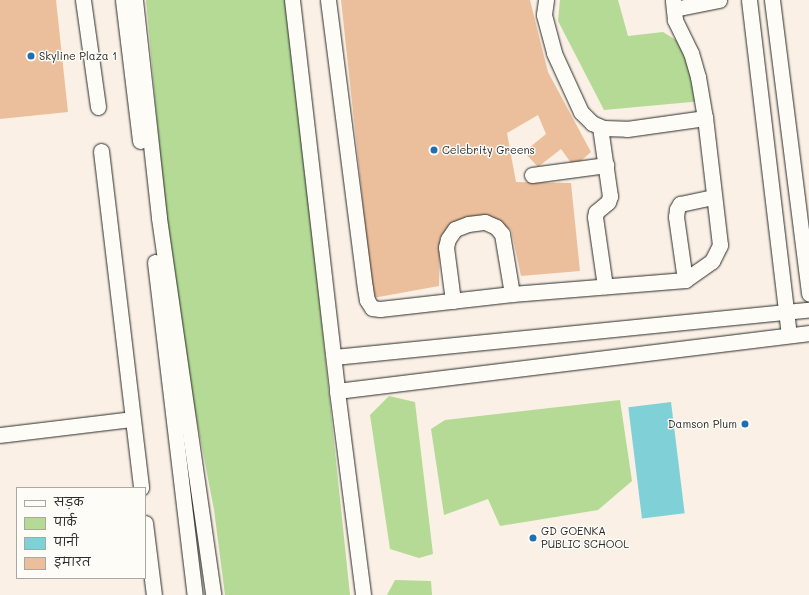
<!DOCTYPE html>
<meta charset="utf-8">
<style>
body{margin:0}
#map{position:relative;width:809px;height:595px;overflow:hidden;background:#faf0e5;font-family:Mali,"Playpen Sans Deva",sans-serif}
div>[style]{position:absolute}
[style*='--x']{left:calc(var(--x)*1px);top:calc(var(--y)*1px);width:calc(var(--w)*1px);rotate:calc(var(--a)*1deg)}
.green>*{inset:0;background:#b4da95}
.water>*{inset:0;background:#7fd0d7;transform-origin:0 0}
.building>*{inset:0;background:#ecbf9c}
.roads{filter:drop-shadow(0 0 1px #2b2b2b) drop-shadow(0 0 1px #2b2b2b)}
.minor>*{height:15px;margin:-7.5px;padding:0 7.5px;transform-origin:7.5px;border-radius:7.5px;background:#fdfcf7}
.dots>*{width:11px;height:11px;translate:-50% -50%;box-sizing:border-box;border:2px solid #fdfcf7;border-radius:50%}
span{translate:-50% -50%;white-space:nowrap;text-align:center;line-height:1.15;-webkit-text-stroke:3px #fdfcf7;paint-order:stroke}
.poi-label{font-size:11px;color:#2b2b2b}
.left{translate:0 -50%;text-align:left}
.right{translate:-100% -50%;text-align:right}
.legend{position:absolute;left:16px;top:487px;width:130px;height:92px;box-sizing:border-box;background:#fdfcf7;border:1px solid #a9a8a5;margin:0;padding:5px 7px;list-style:none;font-size:12px;color:#2b2b2b}
.legend li{display:flex;align-items:center;gap:8px;height:20px}
.legend b{width:20px;border:1px solid #a9a8a5}
</style>
<div id="map">
<div class="green">
<i style="clip-path:polygon(146px 0,290px 0,306px 172px,350px 595px,225px 595px,214px 510px,173px 296px)"></i>
<i style="clip-path:polygon(560px 0,618px 0,628px 36px,663px 32px,695px 52px,702px 101px,604px 110px,558px 21px)"></i>
<i style="clip-path:polygon(389px 396px,415px 402px,433px 554px,419px 558px,390px 549px,370px 415px)"></i>
<i style="clip-path:polygon(620px 400px,632px 481px,598px 510px,500px 526px,488px 499px,444px 515px,431px 429px,445px 420px)"></i>
<i style="clip-path:polygon(395px 580px,431px 581px,432px 595px,387px 595px)"></i>
</div>
<div class="water">
<i style="left:671px;top:402px;width:112px;height:43px;rotate:83deg"></i>
</div>
<div class="building">
<i style="clip-path:polygon(0 0,56px 0,68px 112px,0 119px)"></i>
<i style="clip-path:polygon(341px 0,530px 0,548px 72px,591px 152px,574px 167px,561px 149px,538px 167px,524px 152px,546px 134px,538px 115px,507px 133px,516px 182px,571px 183px,580px 271px,521px 276px,511px 230px,486px 216px,451px 225px,440px 238px,439px 286px,373px 298px)"></i>
</div>
<div class="roads">
<div class="minor">
<i style="--x:83;--y:0;--w:108;--a:82"></i>
<i style="--x:123;--y:0;--w:142;--a:83.1"></i>
<i style="--x:135;--y:0;--w:219;--a:83.7"></i>
<i style="--x:159;--y:218;--w:381;--a:81.8"></i>
<i style="--x:292;--y:0;--w:394;--a:83.4"></i>
<i style="--x:337;--y:391;--w:206;--a:82.7"></i>
<i style="--x:328;--y:0;--w:290;--a:82.7"></i>
<i style="--x:365;--y:288;--w:12;--a:81"></i>
<i style="--x:367;--y:300;--w:9;--a:58"></i>
<i style="--x:372;--y:308;--w:8;--a:7"></i>
<i style="--x:380;--y:309;--w:133;--a:-6.5"></i>
<i style="--x:512;--y:294;--w:174;--a:-4.6"></i>
<i style="--x:685;--y:280;--w:33;--a:-35"></i>
<i style="--x:712;--y:261;--w:18;--a:-63"></i>
<i style="--x:720;--y:245;--w:128;--a:-96.7"></i>
<i style="--x:546;--y:0;--w:15;--a:98"></i>
<i style="--x:544;--y:15;--w:39;--a:75"></i>
<i style="--x:554;--y:53;--w:65;--a:65.4"></i>
<i style="--x:581;--y:112;--w:16;--a:45"></i>
<i style="--x:592;--y:123;--w:12;--a:24"></i>
<i style="--x:603;--y:128;--w:24;--a:2"></i>
<i style="--x:627;--y:129;--w:79;--a:-8"></i>
<i style="--x:705;--y:118;--w:42;--a:-99.7"></i>
<i style="--x:698;--y:77;--w:25;--a:-106"></i>
<i style="--x:691;--y:53;--w:37;--a:-116"></i>
<i style="--x:675;--y:20;--w:20;--a:-96"></i>
<i style="--x:749;--y:0;--w:337;--a:83.2"></i>
<i style="--x:772;--y:0;--w:296;--a:82.8"></i>
<i style="--x:674;--y:9;--w:46;--a:-11.3"></i>
<i style="--x:600;--y:127;--w:70;--a:81.8"></i>
<i style="--x:610;--y:196;--w:6;--a:108"></i>
<i style="--x:608;--y:202;--w:16;--a:140"></i>
<i style="--x:596;--y:212;--w:5;--a:101"></i>
<i style="--x:595;--y:217;--w:70;--a:81.8"></i>
<i style="--x:101;--y:151;--w:339;--a:83.2"></i>
<i style="--x:532;--y:175;--w:75;--a:-7.7"></i>
<i style="--x:155;--y:262;--w:335;--a:83.2"></i>
<i style="--x:685;--y:280;--w:64;--a:-98.1"></i>
<i style="--x:676;--y:217;--w:8;--a:-83"></i>
<i style="--x:677;--y:209;--w:6;--a:-59"></i>
<i style="--x:680;--y:204;--w:35;--a:-12"></i>
<i style="--x:453;--y:301;--w:54;--a:-97.4"></i>
<i style="--x:446;--y:247;--w:8;--a:-76"></i>
<i style="--x:448;--y:239;--w:12;--a:-55"></i>
<i style="--x:455;--y:229;--w:14;--a:-21"></i>
<i style="--x:468;--y:224;--w:17;--a:-7"></i>
<i style="--x:485;--y:222;--w:12;--a:24"></i>
<i style="--x:496;--y:227;--w:9;--a:49"></i>
<i style="--x:502;--y:234;--w:61;--a:80.5"></i>
<i style="--x:334;--y:357;--w:477;--a:-5.7"></i>
<i style="--x:337;--y:391;--w:476;--a:-7"></i>
<i style="--x:0;--y:435;--w:133;--a:-6.9"></i>
<i style="--x:145;--y:523;--w:73;--a:82.9"></i>
</div>
</div>
<div class="dots">
<i style="left:31px;top:56px;background:#1f6fb2"></i>
<i style="left:434px;top:150px;background:#1f6fb2"></i>
<i style="left:745px;top:424px;background:#1f6fb2"></i>
<i style="left:533px;top:538px;background:#1f6fb2"></i>
</div>
<div class="poi-label">
<span class="left" style="left:39px;top:56px">Skyline Plaza 1</span>
<span class="left" style="left:442px;top:150px">Celebrity Greens</span>
<span class="right" style="left:737px;top:424px">Damson Plum</span>
<span class="left" style="left:541px;top:538px">GD GOENKA<br>PUBLIC SCHOOL</span>
</div>
<ul class="legend">
<li><b style="height:5px;background:#fdfcf7"></b>सड़क</li>
<li><b style="height:11px;background:#b4da95"></b>पार्क</li>
<li><b style="height:11px;background:#7fd0d7"></b>पानी</li>
<li><b style="height:11px;background:#ecbf9c"></b>इमारत</li>
</ul>
</div>
